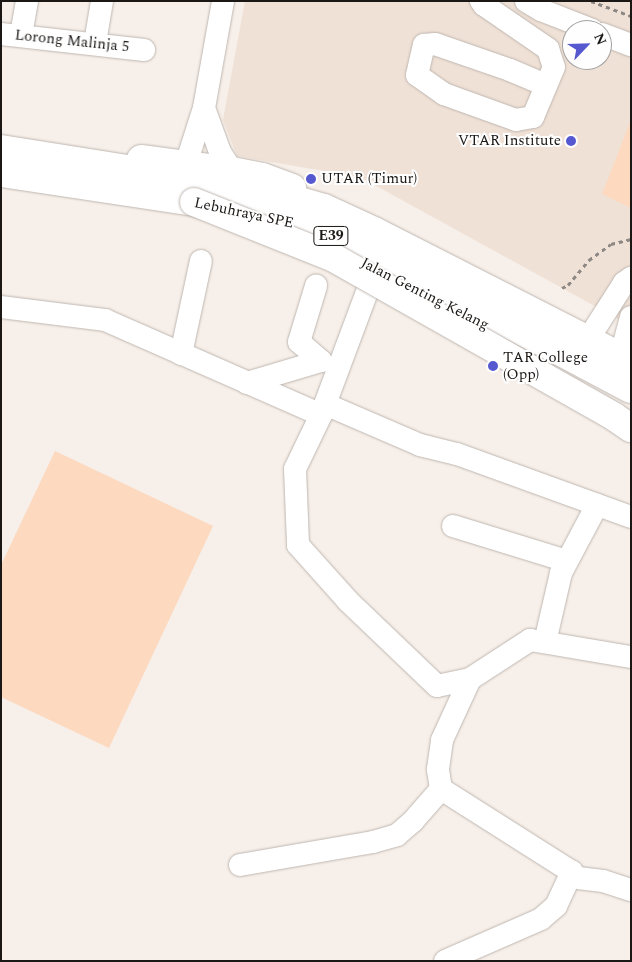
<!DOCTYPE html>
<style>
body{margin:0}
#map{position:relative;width:632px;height:962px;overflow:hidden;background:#f7efe9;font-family:Spectral,serif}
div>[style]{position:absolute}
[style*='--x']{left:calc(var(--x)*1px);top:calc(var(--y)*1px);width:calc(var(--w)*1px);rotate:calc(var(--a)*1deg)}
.built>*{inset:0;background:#f0e1d6}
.green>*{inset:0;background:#fcd9bf}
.path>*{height:3px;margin-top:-1.5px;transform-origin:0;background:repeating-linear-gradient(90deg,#8d8884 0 4px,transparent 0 8px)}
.roads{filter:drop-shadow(0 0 1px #beb6b0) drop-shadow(0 0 1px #beb6b0)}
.minor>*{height:22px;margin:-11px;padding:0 11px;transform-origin:11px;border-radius:11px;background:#fff}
.major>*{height:28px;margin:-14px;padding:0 14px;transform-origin:14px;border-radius:14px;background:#fff}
.highway>*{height:28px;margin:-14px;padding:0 14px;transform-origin:14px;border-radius:14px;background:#fff}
.bridges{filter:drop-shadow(0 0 1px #beb6b0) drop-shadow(0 0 1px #beb6b0)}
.highway-bridge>*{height:28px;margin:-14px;padding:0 14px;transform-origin:14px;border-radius:14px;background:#fff}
.dots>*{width:14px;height:14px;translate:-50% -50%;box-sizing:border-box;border:2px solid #fefefe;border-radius:50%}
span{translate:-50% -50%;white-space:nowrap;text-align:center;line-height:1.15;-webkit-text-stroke:4px #fefefe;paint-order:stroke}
.shield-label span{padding:1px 4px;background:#fefefe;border:1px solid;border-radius:4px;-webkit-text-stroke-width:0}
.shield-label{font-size:14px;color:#1a1715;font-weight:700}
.street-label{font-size:15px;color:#1a1715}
.poi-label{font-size:15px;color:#1a1715}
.right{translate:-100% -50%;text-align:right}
.left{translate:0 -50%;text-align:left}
.frame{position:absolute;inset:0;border:2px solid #1a1715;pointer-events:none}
.north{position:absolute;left:562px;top:20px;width:50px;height:50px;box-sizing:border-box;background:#fefefe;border:1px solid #a3a2a1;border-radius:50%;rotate:66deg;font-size:14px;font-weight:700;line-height:20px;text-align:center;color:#1a1715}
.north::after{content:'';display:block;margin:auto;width:18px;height:22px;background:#5558cf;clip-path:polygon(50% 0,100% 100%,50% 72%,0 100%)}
</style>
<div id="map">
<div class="built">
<i style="clip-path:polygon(evenodd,245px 1px,631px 1px,631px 326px,360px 177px,237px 156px,223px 120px,245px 1px,572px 30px,602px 30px,602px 60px,572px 60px,572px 30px)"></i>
</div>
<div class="green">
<i style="clip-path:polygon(631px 120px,631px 208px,602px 194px)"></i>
<i style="clip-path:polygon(55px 451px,213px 526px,109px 748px,1px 697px,1px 565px)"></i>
</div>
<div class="path">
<i style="--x:591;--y:1;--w:43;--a:20.6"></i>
<i style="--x:562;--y:288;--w:7;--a:-27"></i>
<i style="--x:568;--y:285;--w:33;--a:-50"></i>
<i style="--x:589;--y:260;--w:27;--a:-36"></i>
<i style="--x:611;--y:244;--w:21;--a:-14"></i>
</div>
<div class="roads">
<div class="minor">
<i style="--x:481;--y:1;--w:5;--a:53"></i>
<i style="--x:484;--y:5;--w:78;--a:34.5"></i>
<i style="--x:548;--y:49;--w:19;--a:72"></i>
<i style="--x:554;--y:67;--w:54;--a:112.8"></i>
<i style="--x:533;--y:117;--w:17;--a:170"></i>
<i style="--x:516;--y:120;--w:77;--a:-160.1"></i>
<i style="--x:444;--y:94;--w:33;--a:-145"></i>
<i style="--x:417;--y:75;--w:31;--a:-77"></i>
<i style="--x:424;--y:45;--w:11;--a:-5"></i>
<i style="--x:435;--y:44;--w:79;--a:19.1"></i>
<i style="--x:510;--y:70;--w:39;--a:23"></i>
<i style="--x:526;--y:1;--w:17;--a:31"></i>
<i style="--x:541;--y:10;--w:55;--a:21.4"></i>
<i style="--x:1;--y:34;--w:144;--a:6.4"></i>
<i style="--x:602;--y:34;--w:31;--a:21"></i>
<i style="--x:21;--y:35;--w:35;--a:-80"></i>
<i style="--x:95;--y:43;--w:43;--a:-80.5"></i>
<i style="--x:204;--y:108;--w:47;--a:70"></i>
<i style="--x:220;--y:152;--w:22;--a:58"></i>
<i style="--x:186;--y:164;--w:59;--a:-72.2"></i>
<i style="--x:204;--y:108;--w:109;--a:-79.9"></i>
<i style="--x:1;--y:307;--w:105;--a:7.1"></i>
<i style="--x:105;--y:320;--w:236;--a:23.7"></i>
<i style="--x:321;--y:415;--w:157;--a:-69.5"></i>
<i style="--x:594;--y:330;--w:56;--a:-57.4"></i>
<i style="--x:624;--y:283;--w:9;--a:-36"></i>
<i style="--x:623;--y:347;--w:31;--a:-75"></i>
<i style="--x:181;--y:354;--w:95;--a:-77.9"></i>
<i style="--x:247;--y:383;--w:77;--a:-16.6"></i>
<i style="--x:321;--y:361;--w:29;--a:-139"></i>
<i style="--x:299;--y:342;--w:59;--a:-73.1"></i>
<i style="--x:325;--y:404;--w:103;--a:23.3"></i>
<i style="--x:420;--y:445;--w:38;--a:14"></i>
<i style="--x:457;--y:454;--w:185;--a:19.9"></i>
<i style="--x:321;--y:415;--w:60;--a:115.7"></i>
<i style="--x:295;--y:469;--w:76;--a:87.7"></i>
<i style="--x:298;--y:545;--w:75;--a:48.2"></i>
<i style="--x:348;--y:601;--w:123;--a:43.7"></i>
<i style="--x:437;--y:686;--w:34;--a:-12"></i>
<i style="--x:470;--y:679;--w:72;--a:-33"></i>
<i style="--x:530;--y:640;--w:102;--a:9.6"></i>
<i style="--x:453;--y:526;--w:119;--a:17.1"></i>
<i style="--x:545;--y:642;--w:71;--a:-76.9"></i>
<i style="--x:561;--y:573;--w:77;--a:-62.1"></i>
<i style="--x:240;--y:865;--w:135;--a:-9.8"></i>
<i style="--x:373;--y:842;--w:25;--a:-16"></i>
<i style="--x:397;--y:835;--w:21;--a:-41"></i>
<i style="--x:413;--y:821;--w:43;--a:-48.8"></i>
<i style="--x:570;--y:877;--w:33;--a:7"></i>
<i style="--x:603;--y:881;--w:29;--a:18"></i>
<i style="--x:445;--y:961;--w:105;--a:-23.6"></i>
<i style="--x:541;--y:919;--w:20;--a:-41"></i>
<i style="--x:556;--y:906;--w:38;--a:-65"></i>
<i style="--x:572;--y:872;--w:155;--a:-147.6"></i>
<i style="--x:441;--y:789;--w:20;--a:-99"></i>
<i style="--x:438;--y:769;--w:29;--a:-82"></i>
<i style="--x:442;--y:740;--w:67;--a:-65.3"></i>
</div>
<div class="major">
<i style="--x:141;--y:159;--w:92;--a:7.5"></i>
<i style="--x:232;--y:171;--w:31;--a:11"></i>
<i style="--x:262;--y:177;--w:32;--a:20"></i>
</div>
<div class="highway">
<i style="--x:1;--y:149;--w:267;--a:9"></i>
<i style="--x:265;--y:191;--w:61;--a:16.1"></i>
<i style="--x:324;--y:208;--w:55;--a:24.7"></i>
<i style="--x:374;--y:231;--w:288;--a:27"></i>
<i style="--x:1;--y:173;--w:195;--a:8.5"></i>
<i style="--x:194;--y:202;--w:86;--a:10.7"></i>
<i style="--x:279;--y:218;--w:38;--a:18"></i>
<i style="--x:315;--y:230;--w:57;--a:20.7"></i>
<i style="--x:368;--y:250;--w:297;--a:27.9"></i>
</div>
</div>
<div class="bridges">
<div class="highway-bridge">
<i style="--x:194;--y:202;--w:151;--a:21.8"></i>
<i style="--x:334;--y:258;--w:321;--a:29.5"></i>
<i style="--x:613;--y:416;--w:22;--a:34"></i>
</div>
</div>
<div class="dots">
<i style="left:571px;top:141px;background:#5558cf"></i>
<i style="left:311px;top:179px;background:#5558cf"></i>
<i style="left:493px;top:366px;background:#5558cf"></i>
</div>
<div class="shield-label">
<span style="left:331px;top:236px">E39</span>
</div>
<div class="street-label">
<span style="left:72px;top:41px;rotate:6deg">Lorong Malinja 5</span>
<span style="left:244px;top:213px;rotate:12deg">Lebuhraya SPE</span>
<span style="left:425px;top:294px;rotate:27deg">Jalan Genting Kelang</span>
</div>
<div class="poi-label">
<span class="right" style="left:561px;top:141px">VTAR Institute</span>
<span class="left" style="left:321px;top:179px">UTAR (Timur)</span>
<span class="left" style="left:503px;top:366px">TAR College<br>(Opp)</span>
</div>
<div class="frame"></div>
<div class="north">N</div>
</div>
